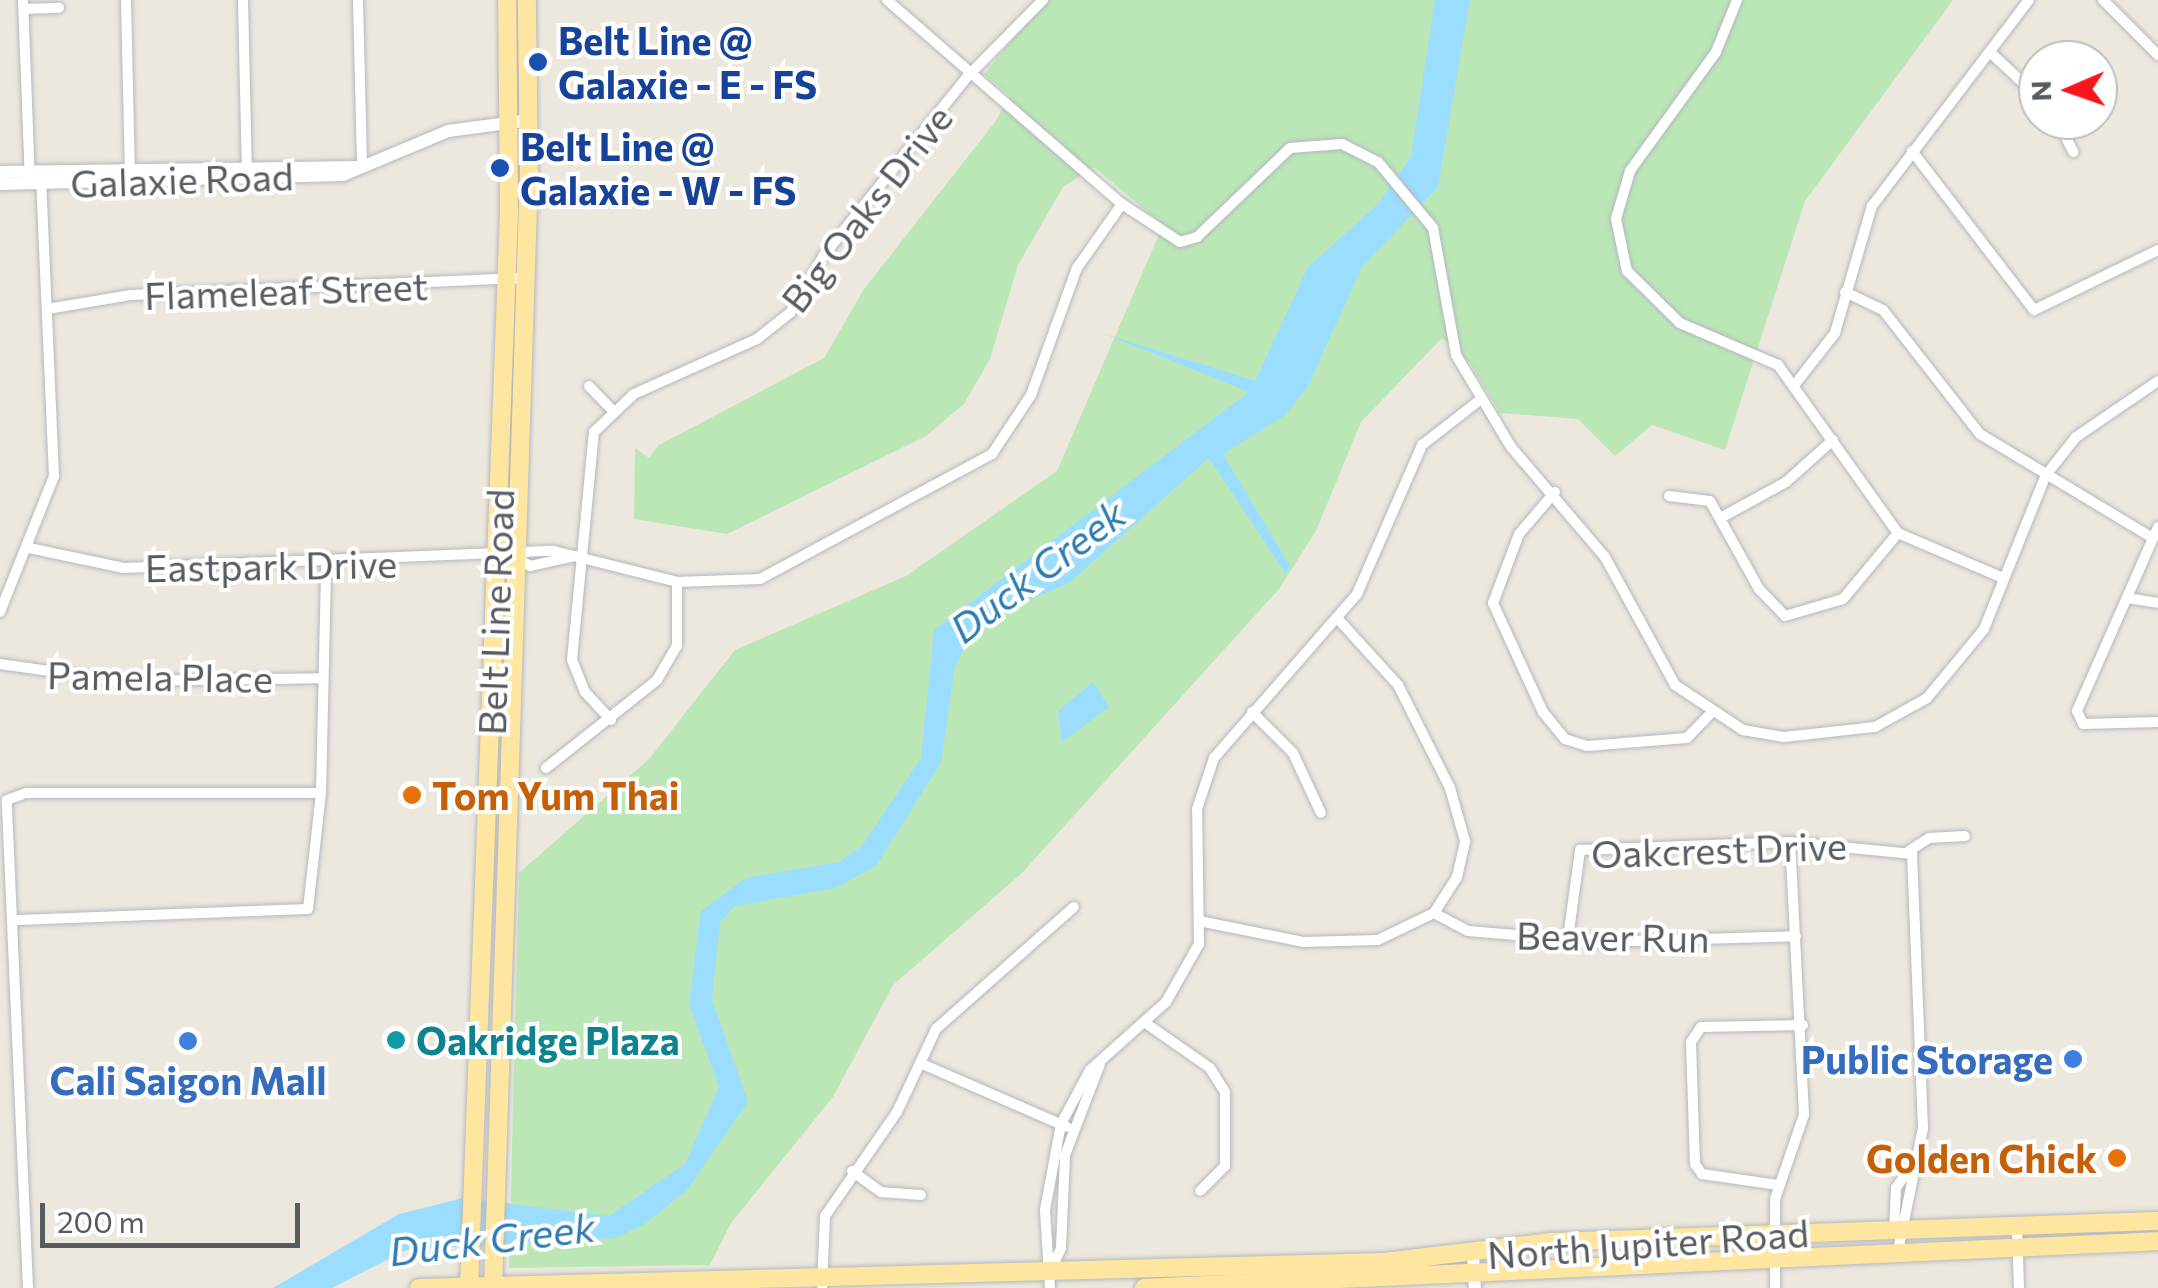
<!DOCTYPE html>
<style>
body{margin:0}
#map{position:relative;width:2158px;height:1288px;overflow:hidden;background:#ece8de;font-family:Commissioner,sans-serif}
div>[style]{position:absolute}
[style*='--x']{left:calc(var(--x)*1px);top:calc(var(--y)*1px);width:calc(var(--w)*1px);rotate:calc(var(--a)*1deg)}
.green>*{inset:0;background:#bbe7b7}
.water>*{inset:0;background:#9bddff}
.roads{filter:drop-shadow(0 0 2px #b4b8bd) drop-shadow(0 0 2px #b4b8bd)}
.minor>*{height:10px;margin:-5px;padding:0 5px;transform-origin:5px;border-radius:5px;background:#fff}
.tertiary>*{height:12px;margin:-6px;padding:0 6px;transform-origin:6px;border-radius:6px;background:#fff}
.primary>*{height:18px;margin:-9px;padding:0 9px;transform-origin:9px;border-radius:9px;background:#ffe6a0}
.dots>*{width:28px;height:28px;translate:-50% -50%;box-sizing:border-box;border:5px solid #fff;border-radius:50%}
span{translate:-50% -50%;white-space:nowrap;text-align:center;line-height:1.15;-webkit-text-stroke:8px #fff;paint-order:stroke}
.transit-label{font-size:38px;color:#164399;font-weight:700}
.left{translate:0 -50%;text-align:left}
.street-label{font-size:38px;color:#575c61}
.food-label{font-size:38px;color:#c56008;font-weight:700}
.right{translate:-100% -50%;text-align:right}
.culture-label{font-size:38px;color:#0d838f;font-weight:700}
.shop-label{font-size:38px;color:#366cbe;font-weight:700}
.water-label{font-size:40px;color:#2e7ab1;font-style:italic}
.north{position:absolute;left:2018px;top:40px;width:100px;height:100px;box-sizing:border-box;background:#fff;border:2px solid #bcbec0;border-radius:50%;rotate:268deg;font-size:28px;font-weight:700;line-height:40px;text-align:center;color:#575c61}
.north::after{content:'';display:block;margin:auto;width:35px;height:45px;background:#fa161b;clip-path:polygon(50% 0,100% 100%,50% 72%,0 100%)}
.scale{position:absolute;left:40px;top:1203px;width:260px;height:45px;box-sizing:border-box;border:5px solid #575c61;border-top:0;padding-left:12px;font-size:30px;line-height:35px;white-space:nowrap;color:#575c61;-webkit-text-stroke:8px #fff;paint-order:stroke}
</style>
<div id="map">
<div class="green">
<i style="clip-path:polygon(1045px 0,1953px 0,1805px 201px,1725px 450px,1652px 425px,1615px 456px,1578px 419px,1500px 413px,1470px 363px,1442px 338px,1361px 422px,1316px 531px,1279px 589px,1022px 873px,893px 985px,833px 1097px,731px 1223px,710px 1265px,509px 1268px,519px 873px,649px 759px,735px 650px,906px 576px,1057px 471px,1163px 225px,1094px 167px,1063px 187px,1018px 265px,990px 359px,964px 404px,926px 436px,727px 534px,634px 519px,635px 448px,649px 458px,659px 445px,824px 358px,864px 289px,995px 122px,1010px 96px,984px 74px)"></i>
</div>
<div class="water">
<i style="clip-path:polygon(1435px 0,1470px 0,1438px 187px,1362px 267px,1307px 388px,1284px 416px,1223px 454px,1290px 566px,1286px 574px,1209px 458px,1069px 583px,1012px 607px,968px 641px,955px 667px,941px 763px,876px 866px,835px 888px,735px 906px,720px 922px,712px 999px,748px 1102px,686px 1191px,643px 1225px,615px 1238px,406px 1250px,332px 1288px,273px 1288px,399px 1214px,463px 1198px,609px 1216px,685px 1164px,719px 1087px,689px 1004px,701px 911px,746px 878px,839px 862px,862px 846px,921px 758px,934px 630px,1249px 392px,1105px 334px,1255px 381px,1308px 267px,1377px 205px,1411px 157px)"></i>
<i style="clip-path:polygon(1093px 682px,1109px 707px,1062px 742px,1058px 711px)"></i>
</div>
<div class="roads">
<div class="minor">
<i style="--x:23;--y:0;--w:179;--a:87.8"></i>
<i style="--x:126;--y:0;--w:174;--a:88.7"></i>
<i style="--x:243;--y:0;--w:174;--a:88.7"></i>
<i style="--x:358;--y:0;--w:167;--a:88.6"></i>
<i style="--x:887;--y:0;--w:311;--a:41"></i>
<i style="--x:1122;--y:204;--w:69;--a:33.2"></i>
<i style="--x:1180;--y:242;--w:18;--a:-16"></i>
<i style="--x:1197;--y:237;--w:129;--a:-43.7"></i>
<i style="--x:1290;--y:148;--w:52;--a:-4.4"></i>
<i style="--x:1342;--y:144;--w:40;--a:26.6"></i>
<i style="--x:1378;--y:162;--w:86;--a:50.2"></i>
<i style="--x:1433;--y:228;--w:129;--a:79.7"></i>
<i style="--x:1456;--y:355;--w:107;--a:59.1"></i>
<i style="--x:1511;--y:447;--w:145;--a:49.5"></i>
<i style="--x:1605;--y:557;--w:146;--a:61.3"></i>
<i style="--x:1675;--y:685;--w:82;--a:33.5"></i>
<i style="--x:1743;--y:730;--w:42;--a:9.7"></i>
<i style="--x:1784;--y:737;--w:92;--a:-6.3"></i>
<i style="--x:1875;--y:727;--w:60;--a:-29.1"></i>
<i style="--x:1927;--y:698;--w:89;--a:-50.4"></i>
<i style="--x:1984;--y:629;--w:166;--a:-68.1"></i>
<i style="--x:2046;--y:475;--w:48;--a:-51.7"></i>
<i style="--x:2076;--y:437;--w:99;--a:-34.3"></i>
<i style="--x:1737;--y:0;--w:56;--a:112"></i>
<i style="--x:1716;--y:52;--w:147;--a:125.9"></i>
<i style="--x:1630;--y:171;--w:50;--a:106.3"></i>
<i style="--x:1616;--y:219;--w:53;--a:78.1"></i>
<i style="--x:1627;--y:271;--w:74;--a:44.5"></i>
<i style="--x:1680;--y:323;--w:107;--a:23.2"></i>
<i style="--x:1778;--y:365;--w:206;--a:54.5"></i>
<i style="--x:1898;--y:533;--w:114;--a:23.2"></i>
<i style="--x:2103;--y:0;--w:78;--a:45"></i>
<i style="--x:24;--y:9;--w:35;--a:-2"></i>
<i style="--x:1990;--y:52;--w:66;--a:43.2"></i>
<i style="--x:2057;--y:120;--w:36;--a:63"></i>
<i style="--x:1912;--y:151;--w:200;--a:52.5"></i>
<i style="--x:2034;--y:310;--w:138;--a:-25.8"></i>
<i style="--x:1845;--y:292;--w:42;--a:25.3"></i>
<i style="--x:1883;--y:310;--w:157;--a:52"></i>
<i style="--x:1980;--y:434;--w:197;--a:31.1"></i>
<i style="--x:47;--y:309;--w:85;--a:-9.5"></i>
<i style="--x:131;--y:295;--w:395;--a:-2.5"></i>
<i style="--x:1796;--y:383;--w:63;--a:-52"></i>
<i style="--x:1835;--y:333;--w:132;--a:-73.8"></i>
<i style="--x:1872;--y:206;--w:259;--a:-52.7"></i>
<i style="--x:589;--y:386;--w:32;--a:46"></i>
<i style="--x:1555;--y:492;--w:55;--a:130.6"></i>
<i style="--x:1519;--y:534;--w:74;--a:110.6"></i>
<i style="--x:1493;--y:603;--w:120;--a:65.4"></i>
<i style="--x:1543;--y:712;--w:35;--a:51"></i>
<i style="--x:1565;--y:739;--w:23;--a:18"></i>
<i style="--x:1587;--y:746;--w:100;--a:-4.6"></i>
<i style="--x:1687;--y:738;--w:33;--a:-46"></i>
<i style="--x:1669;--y:496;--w:41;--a:7"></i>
<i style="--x:1710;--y:501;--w:101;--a:60.9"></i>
<i style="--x:1759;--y:589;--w:37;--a:46"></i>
<i style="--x:1785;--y:616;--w:60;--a:-16.3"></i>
<i style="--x:1843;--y:599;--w:86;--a:-50.2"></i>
<i style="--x:1724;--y:516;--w:71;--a:-28.7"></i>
<i style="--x:1786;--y:482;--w:63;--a:-41.8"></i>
<i style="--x:2158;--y:527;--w:201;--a:113.8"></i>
<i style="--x:2077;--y:711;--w:14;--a:65"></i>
<i style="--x:2083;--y:724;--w:75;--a:-1.5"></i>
<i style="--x:29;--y:548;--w:97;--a:11.9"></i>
<i style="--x:124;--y:568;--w:430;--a:-2.3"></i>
<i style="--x:554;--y:551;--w:127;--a:14.1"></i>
<i style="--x:677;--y:582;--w:83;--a:-2.1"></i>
<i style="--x:760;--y:579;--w:264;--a:-28.3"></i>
<i style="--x:992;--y:454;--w:71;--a:-56.5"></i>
<i style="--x:1031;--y:395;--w:135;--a:-70.1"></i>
<i style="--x:1077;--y:268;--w:78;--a:-54.9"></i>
<i style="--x:516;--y:557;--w:17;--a:33"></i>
<i style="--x:530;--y:566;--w:46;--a:-12.5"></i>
<i style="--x:2127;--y:598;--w:31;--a:9"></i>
<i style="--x:0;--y:612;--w:146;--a:-68.3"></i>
<i style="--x:54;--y:476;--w:299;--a:-92.5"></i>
<i style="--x:0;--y:664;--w:120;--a:8.1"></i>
<i style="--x:119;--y:681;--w:203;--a:-0.8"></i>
<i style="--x:1252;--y:712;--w:58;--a:45"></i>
<i style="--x:1293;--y:753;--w:66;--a:65"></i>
<i style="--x:611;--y:720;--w:38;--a:-133"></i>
<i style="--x:585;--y:692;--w:35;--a:-112"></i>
<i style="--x:572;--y:660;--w:229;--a:-84.5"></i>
<i style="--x:594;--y:432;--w:55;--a:-43.5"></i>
<i style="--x:634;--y:394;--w:135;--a:-24.1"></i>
<i style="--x:757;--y:339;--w:43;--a:-38.5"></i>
<i style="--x:791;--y:312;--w:66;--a:-59.9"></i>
<i style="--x:824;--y:255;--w:230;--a:-51.2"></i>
<i style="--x:968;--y:76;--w:107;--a:-45.4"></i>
<i style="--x:546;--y:768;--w:142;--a:-38.4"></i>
<i style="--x:657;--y:680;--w:39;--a:-60"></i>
<i style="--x:677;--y:646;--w:64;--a:-90"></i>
<i style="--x:1909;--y:851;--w:24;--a:-33"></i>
<i style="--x:1929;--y:838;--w:36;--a:-3"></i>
<i style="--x:1434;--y:913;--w:38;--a:28"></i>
<i style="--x:1468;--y:931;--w:131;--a:4.8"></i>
<i style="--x:1599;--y:942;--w:197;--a:-1.7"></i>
<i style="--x:17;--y:920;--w:291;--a:-2.2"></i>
<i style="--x:308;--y:909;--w:117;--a:-83.6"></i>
<i style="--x:321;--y:793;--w:229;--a:-88.7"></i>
<i style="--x:1204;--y:922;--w:101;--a:11.4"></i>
<i style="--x:1303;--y:942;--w:75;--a:-1.5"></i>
<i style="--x:1378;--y:940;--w:62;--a:-25.7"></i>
<i style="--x:1434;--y:913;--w:43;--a:-57.4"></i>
<i style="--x:1457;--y:877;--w:37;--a:-77"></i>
<i style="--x:1465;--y:841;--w:55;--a:-105.8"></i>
<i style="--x:1450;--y:788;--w:115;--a:-116.8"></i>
<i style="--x:1398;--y:685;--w:91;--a:-132.3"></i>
<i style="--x:1568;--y:938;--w:89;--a:-82.2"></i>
<i style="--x:1580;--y:850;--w:210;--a:-2.2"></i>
<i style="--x:1790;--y:842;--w:123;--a:5.6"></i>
<i style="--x:1912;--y:854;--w:274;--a:87.7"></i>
<i style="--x:1923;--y:1128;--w:126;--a:101.5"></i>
<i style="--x:1144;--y:1022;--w:80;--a:34.9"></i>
<i style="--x:1210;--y:1068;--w:28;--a:58"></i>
<i style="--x:1225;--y:1092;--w:74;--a:90"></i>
<i style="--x:1225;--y:1166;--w:35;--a:135"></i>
<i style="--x:920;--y:1063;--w:160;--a:23.5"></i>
<i style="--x:852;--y:1171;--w:36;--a:36"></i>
<i style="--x:881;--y:1192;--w:40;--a:4.3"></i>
<i style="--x:1778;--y:1185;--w:77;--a:-171.8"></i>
<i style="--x:1702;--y:1174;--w:12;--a:-125"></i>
<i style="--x:1695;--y:1164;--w:122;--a:-91.9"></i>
<i style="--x:1691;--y:1042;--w:18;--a:-56"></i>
<i style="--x:1701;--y:1027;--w:102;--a:-1.1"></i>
<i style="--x:2017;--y:1226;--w:62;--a:88.2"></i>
<i style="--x:1894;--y:1232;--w:44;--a:-87.4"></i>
<i style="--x:1896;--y:1188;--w:39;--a:-55"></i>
<i style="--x:1050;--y:1271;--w:25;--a:-64"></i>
<i style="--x:1061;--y:1248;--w:93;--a:-87.5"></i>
<i style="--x:1065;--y:1155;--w:97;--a:-69"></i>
<i style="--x:28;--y:1288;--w:488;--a:-92.5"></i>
<i style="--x:7;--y:800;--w:20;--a:-20"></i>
<i style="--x:26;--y:793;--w:295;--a:0"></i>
<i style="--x:822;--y:1288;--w:72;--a:-87.6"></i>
<i style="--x:825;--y:1216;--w:126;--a:-55.3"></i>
<i style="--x:897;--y:1112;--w:92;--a:-64.8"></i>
<i style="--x:936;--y:1029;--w:184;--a:-41.5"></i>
<i style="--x:1050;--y:1288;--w:78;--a:-93.7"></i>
<i style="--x:1045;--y:1210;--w:87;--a:-79.5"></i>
<i style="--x:1061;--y:1124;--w:61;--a:-61.8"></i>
<i style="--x:1090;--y:1070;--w:102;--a:-41.8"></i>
<i style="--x:1166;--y:1002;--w:67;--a:-60.4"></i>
<i style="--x:1199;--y:944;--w:135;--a:-90.8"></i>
<i style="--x:1197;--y:809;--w:54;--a:-71.6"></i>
<i style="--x:1214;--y:758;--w:218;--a:-48.9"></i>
<i style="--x:1357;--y:594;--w:163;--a:-66.4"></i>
<i style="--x:1422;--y:445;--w:75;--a:-37.9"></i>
<i style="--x:1775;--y:1288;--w:89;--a:-90"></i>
<i style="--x:1775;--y:1199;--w:89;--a:-71"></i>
<i style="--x:1804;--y:1115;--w:273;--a:-92.9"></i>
</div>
<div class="tertiary">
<i style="--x:0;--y:172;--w:362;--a:-0.8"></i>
<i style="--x:0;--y:184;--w:343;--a:-1.5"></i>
<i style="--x:343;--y:175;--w:114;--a:-22.7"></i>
<i style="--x:448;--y:131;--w:83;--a:-7.6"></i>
<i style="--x:1473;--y:1253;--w:35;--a:87"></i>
</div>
<div class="primary">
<i style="--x:419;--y:1288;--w:964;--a:-1.54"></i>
<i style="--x:1383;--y:1262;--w:169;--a:-6.8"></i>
<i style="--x:1551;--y:1242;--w:607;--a:-1.98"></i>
<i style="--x:469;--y:1288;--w:1079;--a:-87.87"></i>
<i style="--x:509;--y:210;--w:210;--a:-90.5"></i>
<i style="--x:493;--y:1288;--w:1113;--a:-88.15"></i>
<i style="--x:529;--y:176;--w:176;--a:-90.7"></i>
<i style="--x:1144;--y:1288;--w:1015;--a:-2.65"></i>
</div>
</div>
<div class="dots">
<i style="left:538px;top:62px;background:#1a4fb4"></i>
<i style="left:500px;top:168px;background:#1a4fb4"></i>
<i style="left:412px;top:795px;background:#e8710a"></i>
<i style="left:396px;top:1040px;background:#0f9aa8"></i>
<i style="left:188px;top:1041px;background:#3f7fe0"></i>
<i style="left:2073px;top:1059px;background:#3f7fe0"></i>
<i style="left:2117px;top:1158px;background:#e8710a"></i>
</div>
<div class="transit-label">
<span class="left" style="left:558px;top:62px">Belt Line @<br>Galaxie - E - FS</span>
<span class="left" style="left:520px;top:168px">Belt Line @<br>Galaxie - W - FS</span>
</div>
<div class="street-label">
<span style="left:182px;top:179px;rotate:-2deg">Galaxie Road</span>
<span style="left:866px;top:208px;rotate:-52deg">Big Oaks Drive</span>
<span style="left:286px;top:290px;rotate:-2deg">Flameleaf Street</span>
<span style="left:271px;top:565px;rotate:-1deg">Eastpark Drive</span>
<span style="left:495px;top:612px;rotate:-88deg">Belt Line Road</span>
<span style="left:160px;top:676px;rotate:1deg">Pamela Place</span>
<span style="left:1719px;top:849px;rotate:-2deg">Oakcrest Drive</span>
<span style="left:1613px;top:936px;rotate:1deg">Beaver Run</span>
<span style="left:1648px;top:1243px;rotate:-4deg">North Jupiter Road</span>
</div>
<div class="food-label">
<span class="left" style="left:432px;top:795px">Tom Yum Thai</span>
<span class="right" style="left:2097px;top:1158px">Golden Chick</span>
</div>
<div class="culture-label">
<span class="left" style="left:416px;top:1040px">Oakridge Plaza</span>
</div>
<div class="shop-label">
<span class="right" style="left:2053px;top:1059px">Public Storage</span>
<span style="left:188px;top:1080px">Cali Saigon Mall</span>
</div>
<div class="water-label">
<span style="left:1037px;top:570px;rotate:-37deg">Duck Creek</span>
<span style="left:492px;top:1238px;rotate:-7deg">Duck Creek</span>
</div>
<div class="north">N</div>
<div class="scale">200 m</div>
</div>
